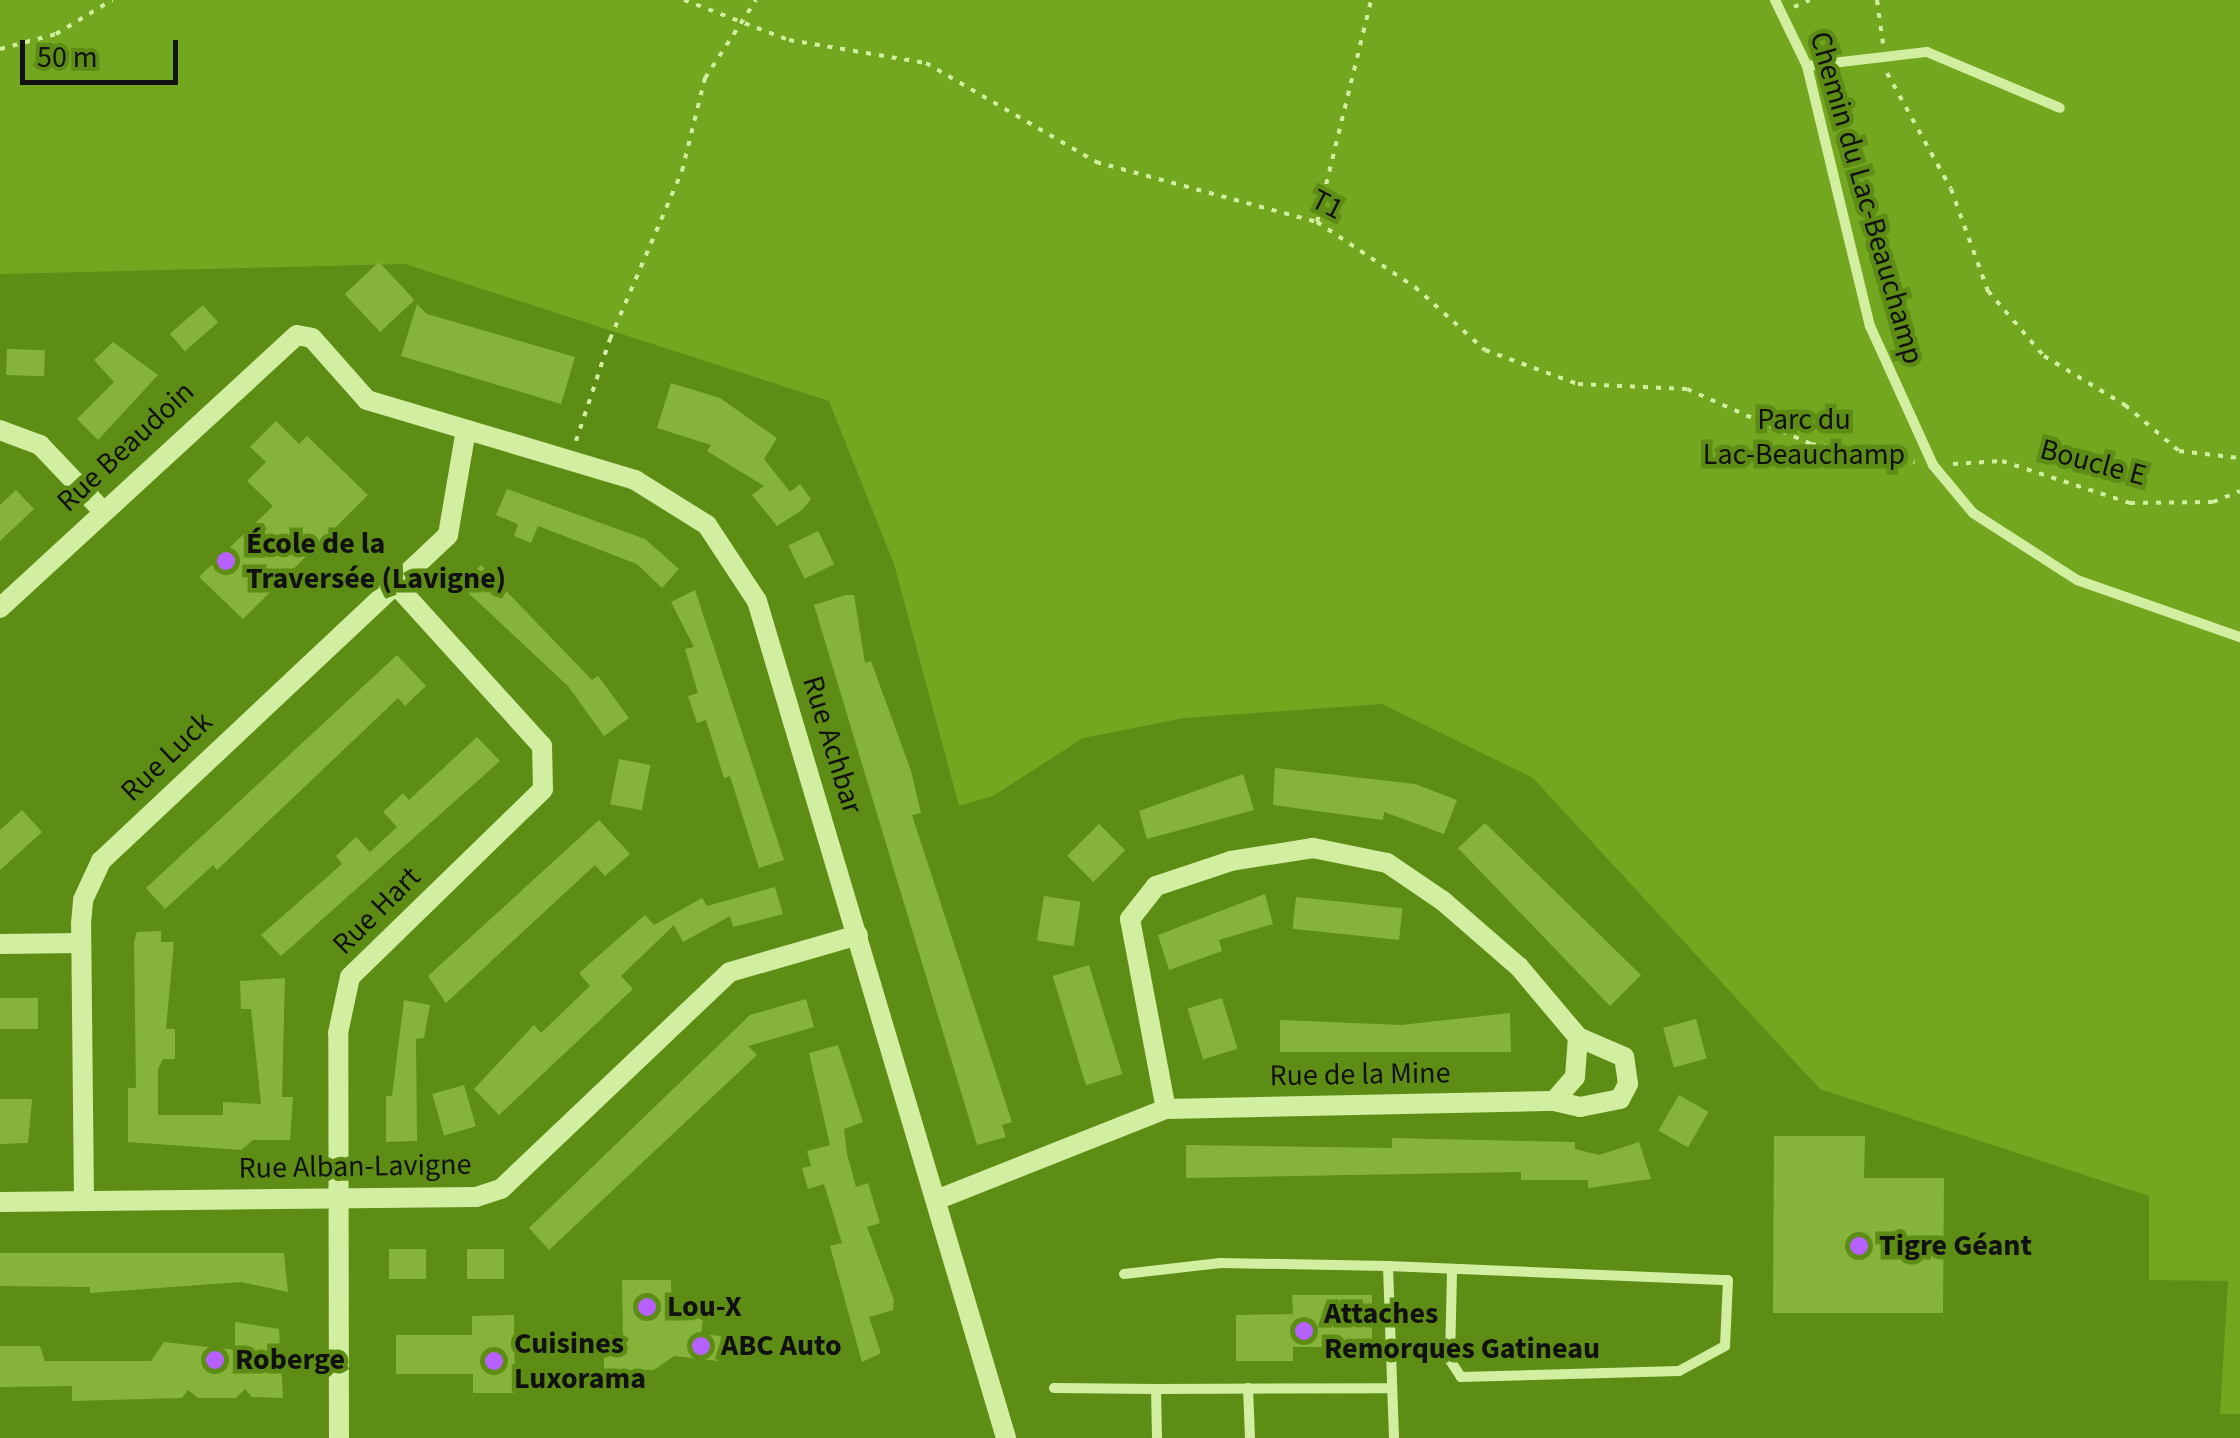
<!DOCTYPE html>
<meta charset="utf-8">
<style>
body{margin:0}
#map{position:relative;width:2240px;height:1438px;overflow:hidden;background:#5e8d16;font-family:"Source Sans 3",sans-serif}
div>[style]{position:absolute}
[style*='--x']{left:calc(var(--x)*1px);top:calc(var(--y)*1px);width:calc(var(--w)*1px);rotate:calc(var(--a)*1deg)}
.green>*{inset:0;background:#73a71f}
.building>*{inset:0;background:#86b43a;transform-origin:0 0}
.path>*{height:4px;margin-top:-2px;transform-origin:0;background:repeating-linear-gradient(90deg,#d2efa1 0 5px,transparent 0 13px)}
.lane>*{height:10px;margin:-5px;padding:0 5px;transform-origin:5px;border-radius:5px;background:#d2efa1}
.street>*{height:20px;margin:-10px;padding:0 10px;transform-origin:10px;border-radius:10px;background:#d2efa1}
.dots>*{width:28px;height:28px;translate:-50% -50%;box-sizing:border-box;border:5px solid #5e8d16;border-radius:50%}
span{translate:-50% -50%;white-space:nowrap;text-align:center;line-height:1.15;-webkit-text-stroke:9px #5e8d16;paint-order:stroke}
.street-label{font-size:30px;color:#111}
.park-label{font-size:30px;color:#111}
.poi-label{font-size:30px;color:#111;font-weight:700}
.left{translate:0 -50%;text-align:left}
.scale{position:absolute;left:20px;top:40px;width:158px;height:45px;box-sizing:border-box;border:5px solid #111;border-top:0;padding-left:12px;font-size:30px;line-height:35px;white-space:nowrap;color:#111;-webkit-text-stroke:8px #5e8d16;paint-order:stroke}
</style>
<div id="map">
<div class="green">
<i style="clip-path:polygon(0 0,2240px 0,2240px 1414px,2220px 1414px,2228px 1281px,2149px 1280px,2149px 1196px,1820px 1089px,1533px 778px,1382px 704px,1184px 718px,1083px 738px,993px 796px,959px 806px,894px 564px,829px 401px,405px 264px,0 274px)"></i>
</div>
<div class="building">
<i style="left:379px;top:262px;width:52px;height:47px;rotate:47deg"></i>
<i style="clip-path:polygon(417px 304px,427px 314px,575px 357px,561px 404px,401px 356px)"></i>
<i style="left:203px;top:305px;width:23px;height:44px;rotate:49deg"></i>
<i style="clip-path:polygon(113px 342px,158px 375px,98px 440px,77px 419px,114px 382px,94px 360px)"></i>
<i style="left:7px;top:349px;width:38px;height:26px;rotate:2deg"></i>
<i style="clip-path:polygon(671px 383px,720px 398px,777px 438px,764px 459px,790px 492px,800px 484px,811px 499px,802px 510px,777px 526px,752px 495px,764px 486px,707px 451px,711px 445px,657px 428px)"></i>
<i style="clip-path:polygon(276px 421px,299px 444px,307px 436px,368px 495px,243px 619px,199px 577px,273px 506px,247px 481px,266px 462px,250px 447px)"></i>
<i style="clip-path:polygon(507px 489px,645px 539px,679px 569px,662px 588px,637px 564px,538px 526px,531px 543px,514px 536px,518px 524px,496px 515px)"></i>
<i style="clip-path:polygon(16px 490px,34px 509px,0 541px,0 505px)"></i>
<i style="left:818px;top:531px;width:37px;height:33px;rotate:64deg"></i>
<i style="clip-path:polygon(481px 565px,592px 680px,598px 676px,629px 718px,604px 736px,568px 686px,460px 585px)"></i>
<i style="clip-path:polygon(695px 590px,784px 860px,759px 868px,730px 776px,724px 778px,706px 720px,697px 723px,688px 696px,698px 693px,685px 649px,694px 647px,671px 602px)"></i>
<i style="clip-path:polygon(845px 595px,854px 595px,865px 663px,871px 661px,911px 771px,921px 813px,912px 815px,1012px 1122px,1002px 1125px,1006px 1137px,977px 1145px,814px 605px)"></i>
<i style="clip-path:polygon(397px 655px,426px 686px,405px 706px,398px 698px,217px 870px,213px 865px,165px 909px,146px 888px)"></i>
<i style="clip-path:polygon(477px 737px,500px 761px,281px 956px,261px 935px,342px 864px,336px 856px,356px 837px,370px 852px,397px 827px,383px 812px,403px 793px,409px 800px)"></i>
<i style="left:619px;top:759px;width:32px;height:46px;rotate:11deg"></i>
<i style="clip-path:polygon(1275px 768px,1415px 784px,1457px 800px,1444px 834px,1384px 812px,1383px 820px,1273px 805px)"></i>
<i style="clip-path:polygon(1243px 774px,1254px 810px,1147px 839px,1139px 811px)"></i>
<i style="clip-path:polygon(22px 810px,42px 832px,0 870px,0 830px)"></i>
<i style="clip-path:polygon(599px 820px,630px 854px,605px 876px,595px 865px,446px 1003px,428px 976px)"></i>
<i style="clip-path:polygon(1485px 823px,1641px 975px,1610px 1006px,1458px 848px)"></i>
<i style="left:1099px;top:824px;width:37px;height:45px;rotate:45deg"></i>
<i style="clip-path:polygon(775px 887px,783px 914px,733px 927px,730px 916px,683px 942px,674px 925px,621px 976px,633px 989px,499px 1115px,474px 1089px,534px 1025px,541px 1033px,590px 986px,579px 973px,645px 915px,654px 925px,702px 898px,707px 906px)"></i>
<i style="clip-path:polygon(1265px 894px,1273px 924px,1219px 940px,1222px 951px,1169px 970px,1158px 935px)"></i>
<i style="left:1044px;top:896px;width:37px;height:45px;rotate:9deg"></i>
<i style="left:1296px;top:897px;width:107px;height:32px;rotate:6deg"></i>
<i style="clip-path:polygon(161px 931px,161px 942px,174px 942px,166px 1029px,175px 1029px,175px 1059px,163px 1059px,158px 1069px,158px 1115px,223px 1115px,223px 1102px,261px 1104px,251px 1009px,241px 1009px,240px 981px,285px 978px,282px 1097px,293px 1097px,290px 1140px,253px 1140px,241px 1150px,128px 1142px,128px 1088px,136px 1088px,134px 942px,137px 932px)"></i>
<i style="left:1089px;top:965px;width:114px;height:38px;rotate:73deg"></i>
<i style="left:38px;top:998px;width:31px;height:38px;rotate:90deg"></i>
<i style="left:1222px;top:998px;width:53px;height:36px;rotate:73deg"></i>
<i style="clip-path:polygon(806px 999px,814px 1027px,748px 1046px,757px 1055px,549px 1250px,529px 1228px,750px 1015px)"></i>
<i style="clip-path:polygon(404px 1000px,430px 1005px,424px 1038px,416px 1039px,417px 1141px,386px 1142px,386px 1096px,392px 1096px)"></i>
<i style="clip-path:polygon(1510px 1013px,1511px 1052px,1280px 1052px,1280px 1020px,1401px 1025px)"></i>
<i style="left:1696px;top:1019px;width:41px;height:34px;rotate:75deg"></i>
<i style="clip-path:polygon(838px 1045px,863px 1122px,844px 1129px,847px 1154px,856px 1187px,868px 1183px,880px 1223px,867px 1227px,894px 1300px,893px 1310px,869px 1317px,881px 1353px,862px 1362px,830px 1246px,842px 1243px,824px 1184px,808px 1189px,802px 1168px,811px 1166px,807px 1151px,830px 1145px,809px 1053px)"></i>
<i style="left:464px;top:1085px;width:43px;height:33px;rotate:74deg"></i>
<i style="left:1679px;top:1095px;width:34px;height:41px;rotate:30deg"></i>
<i style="clip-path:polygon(0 1099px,32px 1099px,28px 1143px,0 1144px)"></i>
<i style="clip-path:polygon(1774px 1136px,1865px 1136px,1864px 1178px,1944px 1178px,1943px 1313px,1773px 1313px)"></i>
<i style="clip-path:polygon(1392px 1138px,1575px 1142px,1575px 1149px,1599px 1155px,1639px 1142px,1651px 1179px,1588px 1188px,1588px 1180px,1521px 1180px,1521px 1172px,1186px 1178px,1186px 1145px,1392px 1148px)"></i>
<i style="left:389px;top:1249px;width:37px;height:30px"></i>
<i style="left:467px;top:1249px;width:37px;height:30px"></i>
<i style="clip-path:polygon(0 1253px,284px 1253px,288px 1292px,241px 1282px,90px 1293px,90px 1287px,0 1286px)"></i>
<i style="clip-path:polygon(622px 1280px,671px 1280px,672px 1316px,703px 1319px,701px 1334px,721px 1336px,718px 1361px,674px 1356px,654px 1370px,604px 1370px,604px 1335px,623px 1335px)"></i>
<i style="clip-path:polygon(1292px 1295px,1372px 1295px,1372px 1347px,1293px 1347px,1293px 1361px,1236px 1361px,1236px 1315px,1293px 1314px)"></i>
<i style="clip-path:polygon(514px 1315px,515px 1393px,473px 1393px,473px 1374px,396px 1374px,396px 1335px,472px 1335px,472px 1316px)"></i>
<i style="clip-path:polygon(235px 1322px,279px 1329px,283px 1398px,252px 1397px,245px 1389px,236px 1398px,198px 1398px,188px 1390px,182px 1398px,72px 1401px,72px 1386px,0 1387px,0 1346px,40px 1346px,45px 1361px,151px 1361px,164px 1342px,235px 1350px)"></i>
</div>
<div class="path">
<i style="--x:684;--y:0;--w:112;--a:20.9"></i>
<i style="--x:789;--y:40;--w:139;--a:9.5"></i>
<i style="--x:926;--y:63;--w:197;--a:30.2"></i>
<i style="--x:1096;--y:162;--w:229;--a:15.2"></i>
<i style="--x:1317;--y:222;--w:118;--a:33.6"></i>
<i style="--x:1415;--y:287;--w:94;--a:42"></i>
<i style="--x:1485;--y:350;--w:99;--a:20.1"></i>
<i style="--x:1578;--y:384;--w:109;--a:2.6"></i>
<i style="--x:1687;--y:389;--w:136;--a:23.9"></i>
<i style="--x:1811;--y:444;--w:105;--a:9.9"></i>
<i style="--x:1877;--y:0;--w:44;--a:82.2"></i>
<i style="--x:1794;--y:7;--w:17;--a:-24"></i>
<i style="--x:0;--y:49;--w:58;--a:-15"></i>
<i style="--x:56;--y:34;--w:66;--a:-31.3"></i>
<i style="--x:1887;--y:73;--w:132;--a:61.1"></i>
<i style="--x:1951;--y:189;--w:109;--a:70.1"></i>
<i style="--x:1988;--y:291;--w:86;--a:49.3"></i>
<i style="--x:2044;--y:356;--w:95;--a:31.2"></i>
<i style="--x:2125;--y:405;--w:71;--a:40.4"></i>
<i style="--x:2179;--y:451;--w:61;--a:6.5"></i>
<i style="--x:1317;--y:222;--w:228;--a:-76.3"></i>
<i style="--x:576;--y:441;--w:108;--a:-71.6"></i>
<i style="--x:610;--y:339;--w:183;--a:-66.8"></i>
<i style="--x:682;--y:171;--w:96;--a:-76.1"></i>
<i style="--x:705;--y:78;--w:93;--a:-56.8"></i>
<i style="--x:1953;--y:464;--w:49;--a:-3.5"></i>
<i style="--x:2002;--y:461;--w:135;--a:18.2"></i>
<i style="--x:2130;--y:503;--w:83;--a:-0.7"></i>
<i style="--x:2213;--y:502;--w:29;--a:-22"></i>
</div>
<div class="lane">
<i style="--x:1775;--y:0;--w:73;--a:64.1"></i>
<i style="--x:1807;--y:66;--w:268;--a:76.4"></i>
<i style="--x:1870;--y:326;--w:153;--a:65.6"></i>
<i style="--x:1933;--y:465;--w:62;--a:50.2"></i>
<i style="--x:1973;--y:513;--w:124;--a:32.8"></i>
<i style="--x:2077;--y:580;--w:173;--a:19.3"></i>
<i style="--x:1807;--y:66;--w:121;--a:-6.7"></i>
<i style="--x:1927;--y:52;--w:144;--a:22.8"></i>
<i style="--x:1388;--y:1266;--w:340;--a:2.4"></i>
<i style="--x:1728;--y:1280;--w:66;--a:92.6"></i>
<i style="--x:1725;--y:1346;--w:52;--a:151.5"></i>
<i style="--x:1679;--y:1371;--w:218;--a:178.4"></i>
<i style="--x:1461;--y:1377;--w:20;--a:-123"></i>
<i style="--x:1450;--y:1360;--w:91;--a:-88.7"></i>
<i style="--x:1124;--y:1274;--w:97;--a:-6.5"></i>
<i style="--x:1220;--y:1263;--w:168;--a:1"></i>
<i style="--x:1388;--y:1266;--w:172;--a:88"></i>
<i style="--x:1054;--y:1388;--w:102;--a:0.6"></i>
<i style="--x:1156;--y:1389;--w:49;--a:88.8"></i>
<i style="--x:1248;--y:1388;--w:50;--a:87.7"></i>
<i style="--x:1156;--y:1389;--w:236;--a:-0.2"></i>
</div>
<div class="street">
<i style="--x:0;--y:430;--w:43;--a:20.6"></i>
<i style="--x:40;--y:445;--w:90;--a:46.4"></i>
<i style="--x:0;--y:608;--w:403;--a:-42.6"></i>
<i style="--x:297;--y:335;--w:15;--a:11"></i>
<i style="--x:312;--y:338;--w:83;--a:48.4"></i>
<i style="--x:367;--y:400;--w:280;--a:16.6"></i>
<i style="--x:635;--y:480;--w:85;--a:32"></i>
<i style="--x:707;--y:525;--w:91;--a:56.7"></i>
<i style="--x:757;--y:601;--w:873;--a:73.43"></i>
<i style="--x:0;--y:944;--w:80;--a:-0.7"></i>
<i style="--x:1554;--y:1101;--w:32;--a:-49"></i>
<i style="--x:1575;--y:1077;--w:40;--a:-85.7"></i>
<i style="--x:84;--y:1200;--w:276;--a:-90.6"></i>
<i style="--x:81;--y:924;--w:24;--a:-85"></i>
<i style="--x:83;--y:900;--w:43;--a:-65.2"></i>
<i style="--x:101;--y:861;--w:476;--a:-43.2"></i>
<i style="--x:448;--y:535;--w:107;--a:-80.3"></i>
<i style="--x:936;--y:1200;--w:247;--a:-21.6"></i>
<i style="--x:1166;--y:1109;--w:388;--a:-1.2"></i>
<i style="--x:1554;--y:1101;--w:27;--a:13"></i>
<i style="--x:1580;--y:1107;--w:41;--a:-11.3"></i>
<i style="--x:1620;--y:1099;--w:17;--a:-62"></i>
<i style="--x:1628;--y:1084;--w:27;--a:-98"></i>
<i style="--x:1624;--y:1057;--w:50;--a:-156.5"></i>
<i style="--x:1578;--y:1037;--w:92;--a:-130.1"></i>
<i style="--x:1519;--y:967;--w:101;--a:-139"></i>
<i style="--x:1443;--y:901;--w:68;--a:-145.8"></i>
<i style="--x:1387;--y:863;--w:76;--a:-168.5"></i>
<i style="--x:1313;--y:848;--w:83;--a:171"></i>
<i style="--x:1231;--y:861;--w:79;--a:161.6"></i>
<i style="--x:1156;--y:886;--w:42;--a:128.2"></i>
<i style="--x:1130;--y:919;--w:193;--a:79.3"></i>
<i style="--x:0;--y:1202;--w:476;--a:-0.6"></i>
<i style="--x:476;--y:1197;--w:26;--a:-18"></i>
<i style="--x:501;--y:1189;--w:315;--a:-43.5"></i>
<i style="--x:730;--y:972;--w:133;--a:-16.1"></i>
<i style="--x:339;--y:1438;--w:405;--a:-90.1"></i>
<i style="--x:338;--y:1033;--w:57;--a:-77.9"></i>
<i style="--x:350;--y:977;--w:269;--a:-44.2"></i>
<i style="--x:543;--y:789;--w:43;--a:-91.3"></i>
<i style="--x:542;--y:746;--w:220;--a:-132.2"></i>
</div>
<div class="dots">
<i style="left:226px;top:561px;background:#b660ff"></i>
<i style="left:1859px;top:1246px;background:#b660ff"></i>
<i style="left:647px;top:1307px;background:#b660ff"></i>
<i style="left:1304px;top:1331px;background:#b660ff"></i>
<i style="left:701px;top:1346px;background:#b660ff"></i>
<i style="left:215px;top:1360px;background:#b660ff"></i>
<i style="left:494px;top:1361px;background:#b660ff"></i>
</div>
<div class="street-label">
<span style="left:1866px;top:198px;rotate:74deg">Chemin du Lac-Beauchamp</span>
<span style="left:1327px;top:205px;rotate:27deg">T1</span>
<span style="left:126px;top:447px;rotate:-43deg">Rue Beaudoin</span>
<span style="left:2093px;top:463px;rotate:15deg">Boucle E</span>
<span style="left:832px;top:745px;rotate:73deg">Rue Achbar</span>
<span style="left:167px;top:757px;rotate:-44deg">Rue Luck</span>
<span style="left:377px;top:911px;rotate:-45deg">Rue Hart</span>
<span style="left:1360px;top:1075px;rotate:-1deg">Rue de la Mine</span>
<span style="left:355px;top:1167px;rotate:-1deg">Rue Alban-Lavigne</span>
</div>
<div class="park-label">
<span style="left:1804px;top:437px">Parc du<br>Lac-Beauchamp</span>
</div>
<div class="poi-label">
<span class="left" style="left:246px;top:561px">École de la<br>Traversée (Lavigne)</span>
<span class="left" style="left:1879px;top:1246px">Tigre Géant</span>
<span class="left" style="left:667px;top:1307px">Lou-X</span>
<span class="left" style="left:1324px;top:1331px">Attaches<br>Remorques Gatineau</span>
<span class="left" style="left:514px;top:1361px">Cuisines<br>Luxorama</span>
<span class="left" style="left:721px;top:1346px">ABC Auto</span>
<span class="left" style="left:235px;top:1360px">Roberge</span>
</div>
<div class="scale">50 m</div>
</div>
